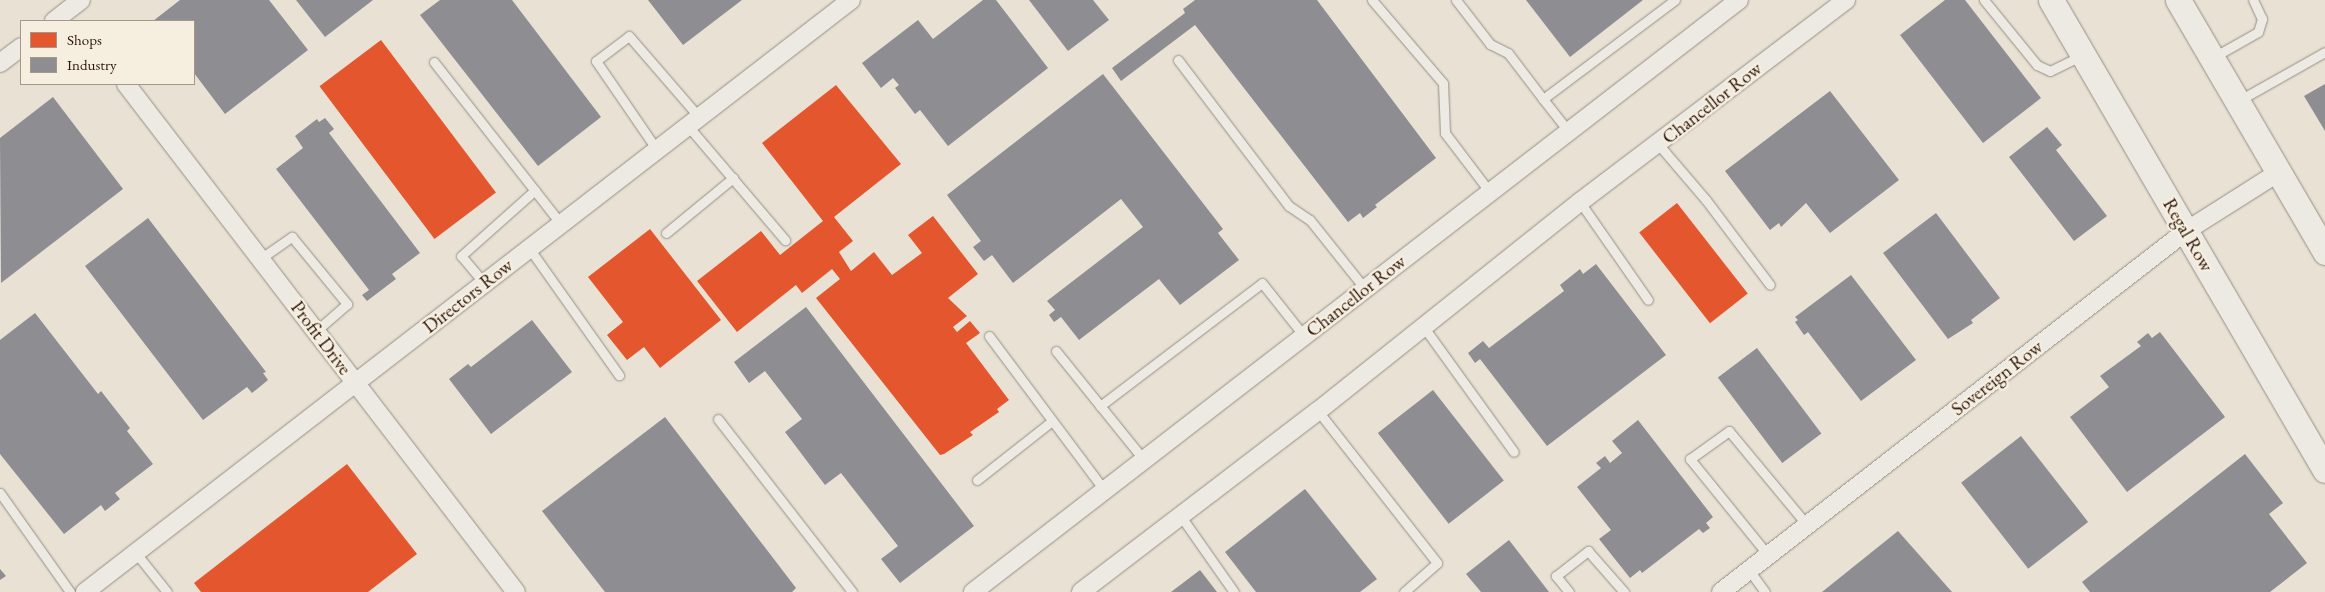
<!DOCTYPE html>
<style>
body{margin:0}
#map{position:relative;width:2325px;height:592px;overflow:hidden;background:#e9e2d4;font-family:"EB Garamond",serif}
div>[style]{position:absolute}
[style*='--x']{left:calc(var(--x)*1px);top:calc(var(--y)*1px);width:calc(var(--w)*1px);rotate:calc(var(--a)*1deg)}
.shops>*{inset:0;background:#e4572e;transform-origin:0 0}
.industry>*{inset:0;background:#8d8d92;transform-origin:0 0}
.roads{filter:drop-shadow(0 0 1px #958e86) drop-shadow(0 0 1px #958e86)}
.lane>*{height:9px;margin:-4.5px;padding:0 4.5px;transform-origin:4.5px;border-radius:4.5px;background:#edeae3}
.street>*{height:18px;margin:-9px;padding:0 9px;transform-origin:9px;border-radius:9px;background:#edeae3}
.secondary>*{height:25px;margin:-12.5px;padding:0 12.5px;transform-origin:12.5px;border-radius:12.5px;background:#edeae3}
span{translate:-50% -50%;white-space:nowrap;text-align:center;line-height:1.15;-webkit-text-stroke:5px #f6eede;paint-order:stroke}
.street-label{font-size:19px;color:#2b140b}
.legend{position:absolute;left:20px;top:20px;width:175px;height:65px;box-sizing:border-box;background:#f6eede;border:1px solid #a5978a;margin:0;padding:6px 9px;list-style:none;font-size:15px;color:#2b140b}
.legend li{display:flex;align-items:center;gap:10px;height:25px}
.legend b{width:25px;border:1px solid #a5978a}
</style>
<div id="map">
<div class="shops">
<i style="left:381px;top:40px;width:191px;height:77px;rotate:53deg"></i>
<i style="clip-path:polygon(836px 85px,901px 164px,834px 217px,853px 241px,839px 252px,851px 271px,874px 252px,892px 275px,922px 253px,908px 235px,933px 216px,978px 274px,948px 298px,967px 316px,953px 327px,957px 332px,970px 321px,980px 333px,966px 343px,1009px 400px,997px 409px,999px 412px,970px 432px,973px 435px,944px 454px,940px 455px,816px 298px,840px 279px,832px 269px,802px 293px,796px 285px,737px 332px,697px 281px,761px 231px,780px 255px,823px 221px,762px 143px)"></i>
<i style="left:1677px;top:203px;width:115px;height:48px;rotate:52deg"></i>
<i style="clip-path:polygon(650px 229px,721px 320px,660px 368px,644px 347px,627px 360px,607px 335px,623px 322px,588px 277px)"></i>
<i style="clip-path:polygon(347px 464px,417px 554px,368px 592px,201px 592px,194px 583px)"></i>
</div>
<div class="industry">
<i style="clip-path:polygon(180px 0,269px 0,308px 50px,225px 114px,194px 73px,194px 21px,153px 21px)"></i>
<i style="clip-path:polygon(296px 0,373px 0,325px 37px)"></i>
<i style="clip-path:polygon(440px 0,512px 0,601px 117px,538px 166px,420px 15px)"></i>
<i style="clip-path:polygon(648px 0,742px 0,683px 45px)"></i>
<i style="clip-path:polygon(983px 0,996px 0,1048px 68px,948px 146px,920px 110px,915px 114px,895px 88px,899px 85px,893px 78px,881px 88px,862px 63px,918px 20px,933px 39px)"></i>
<i style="clip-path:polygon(1029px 0,1093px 0,1109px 20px,1068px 51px)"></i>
<i style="clip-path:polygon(1195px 0,1317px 0,1436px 158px,1375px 205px,1377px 207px,1363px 218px,1360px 213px,1348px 222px,1195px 25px,1121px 81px,1112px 68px,1185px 13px,1183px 9px)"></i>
<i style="clip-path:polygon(1526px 0,1643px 0,1570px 57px)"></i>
<i style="clip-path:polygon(1945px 0,1965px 0,2041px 98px,1983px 143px,1900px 35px)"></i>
<i style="clip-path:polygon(1103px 74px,1223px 229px,1218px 233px,1239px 260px,1180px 305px,1159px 279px,1079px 340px,1061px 317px,1054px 322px,1049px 315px,1055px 310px,1047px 301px,1143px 227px,1121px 199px,1013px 283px,992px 255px,984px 261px,973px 247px,981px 241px,947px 195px)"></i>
<i style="clip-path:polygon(2325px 84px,2325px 131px,2304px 96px)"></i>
<i style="clip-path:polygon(1830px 91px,1899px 180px,1830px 233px,1806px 203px,1781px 227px,1779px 223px,1770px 230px,1725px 171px)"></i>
<i style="clip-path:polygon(53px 97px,123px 189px,1px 283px,0 138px)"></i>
<i style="clip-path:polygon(325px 118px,334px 129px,329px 133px,420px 253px,392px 274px,396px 279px,367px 301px,362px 295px,369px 290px,276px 169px,303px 148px,295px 136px,317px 119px,319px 122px)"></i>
<i style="clip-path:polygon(2047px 127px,2062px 145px,2056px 150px,2107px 216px,2074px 241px,2009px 157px)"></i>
<i style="clip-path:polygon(1936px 213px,2000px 298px,1971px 320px,1973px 323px,1948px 339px,1883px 253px)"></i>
<i style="clip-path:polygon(148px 218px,266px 372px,263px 373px,268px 380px,252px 393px,247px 387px,203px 420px,85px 266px)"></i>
<i style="clip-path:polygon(1596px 264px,1666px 355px,1547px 446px,1480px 359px,1475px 363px,1468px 353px,1483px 341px,1489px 348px,1564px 291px,1560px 285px,1580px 269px,1583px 274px)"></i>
<i style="clip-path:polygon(1851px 275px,1916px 360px,1861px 401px,1808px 332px,1804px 335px,1795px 322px,1798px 320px,1795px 317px)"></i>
<i style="clip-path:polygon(806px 307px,974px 526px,900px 583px,881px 559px,898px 546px,841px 473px,825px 485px,785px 432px,802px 419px,765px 371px,749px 383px,734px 362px)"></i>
<i style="clip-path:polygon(35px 313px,98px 394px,101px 391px,130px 428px,127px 431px,153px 464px,115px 493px,120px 499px,105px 511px,101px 505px,64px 534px,0 454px,0 340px)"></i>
<i style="clip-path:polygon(532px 320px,572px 372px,491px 434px,449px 379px,468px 364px,471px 367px)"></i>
<i style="clip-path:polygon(2160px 332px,2225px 417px,2127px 492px,2070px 417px,2109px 387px,2100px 376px,2141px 346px,2137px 342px,2148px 333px,2152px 338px)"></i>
<i style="left:1757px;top:348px;width:107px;height:49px;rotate:53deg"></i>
<i style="left:1433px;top:390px;width:115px;height:70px;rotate:52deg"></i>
<i style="clip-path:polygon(665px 417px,796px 588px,792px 592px,605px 592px,542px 511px)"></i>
<i style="clip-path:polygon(1638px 420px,1713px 517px,1706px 523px,1710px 528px,1703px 533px,1699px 529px,1642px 573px,1640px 570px,1630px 578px,1599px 539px,1611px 530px,1577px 487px,1601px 468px,1596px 463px,1605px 456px,1610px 463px,1622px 453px,1612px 441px)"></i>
<i style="left:2021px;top:436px;width:109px;height:76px;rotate:52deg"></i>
<i style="clip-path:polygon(2245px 454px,2283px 503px,2269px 514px,2307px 563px,2270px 592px,2090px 592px,2082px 582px)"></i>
<i style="clip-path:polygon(1305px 489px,1377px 579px,1360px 592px,1256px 592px,1225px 552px)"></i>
<i style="clip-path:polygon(1898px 531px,1952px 592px,1822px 592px)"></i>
<i style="clip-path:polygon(1509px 540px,1549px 592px,1481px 592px,1466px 574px)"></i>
<i style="clip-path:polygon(0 569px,6px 576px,0 580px)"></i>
<i style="clip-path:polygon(1200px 570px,1217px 592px,1171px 592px)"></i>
</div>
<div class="roads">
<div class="lane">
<i style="--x:1372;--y:0;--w:109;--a:49.5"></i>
<i style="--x:1443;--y:83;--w:50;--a:87.7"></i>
<i style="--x:1445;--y:133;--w:73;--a:52.8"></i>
<i style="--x:1456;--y:0;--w:56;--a:52.3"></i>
<i style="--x:1490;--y:44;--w:20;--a:27"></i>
<i style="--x:1508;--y:53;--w:58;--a:52.7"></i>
<i style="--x:1984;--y:0;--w:84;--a:50.8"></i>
<i style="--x:2037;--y:65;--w:14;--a:25"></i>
<i style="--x:2050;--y:71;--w:37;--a:-26"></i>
<i style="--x:2212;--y:58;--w:53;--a:-29.5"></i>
<i style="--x:2258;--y:32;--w:14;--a:-73"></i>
<i style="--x:2262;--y:19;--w:21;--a:-115"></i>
<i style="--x:1178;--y:60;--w:183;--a:52.8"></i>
<i style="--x:1289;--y:206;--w:25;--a:34"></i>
<i style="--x:1310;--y:220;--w:88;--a:51.4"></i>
<i style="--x:434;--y:62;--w:206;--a:51.9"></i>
<i style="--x:2238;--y:101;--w:100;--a:-29.4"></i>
<i style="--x:688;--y:126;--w:150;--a:49.6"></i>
<i style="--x:1569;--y:132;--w:42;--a:-128.2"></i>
<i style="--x:1543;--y:99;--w:165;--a:-36.9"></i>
<i style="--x:1659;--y:145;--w:72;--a:49.5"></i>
<i style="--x:1706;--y:200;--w:106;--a:53"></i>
<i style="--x:657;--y:150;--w:108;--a:-124.4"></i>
<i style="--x:596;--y:61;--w:41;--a:-37.1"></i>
<i style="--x:629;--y:36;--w:107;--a:49.2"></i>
<i style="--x:1580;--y:202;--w:119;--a:55.2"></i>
<i style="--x:666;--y:233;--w:87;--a:-39.4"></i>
<i style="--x:529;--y:248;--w:156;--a:54.7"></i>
<i style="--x:260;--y:259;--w:39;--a:-35"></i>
<i style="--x:292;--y:237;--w:87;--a:50.6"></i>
<i style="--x:347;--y:304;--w:41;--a:138.9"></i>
<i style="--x:484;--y:283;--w:35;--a:-130"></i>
<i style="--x:461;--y:256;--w:99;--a:-41.7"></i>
<i style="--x:1423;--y:326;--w:155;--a:54.2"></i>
<i style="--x:989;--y:336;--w:192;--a:53.2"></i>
<i style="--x:1056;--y:351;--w:139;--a:51.1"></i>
<i style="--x:1100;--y:406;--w:203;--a:-37.2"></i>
<i style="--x:1262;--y:283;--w:68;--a:51.6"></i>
<i style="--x:1318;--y:411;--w:193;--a:51.9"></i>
<i style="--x:1437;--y:563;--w:44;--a:138.7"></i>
<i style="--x:718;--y:419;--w:219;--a:52.2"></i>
<i style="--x:977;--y:480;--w:95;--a:-38.2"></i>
<i style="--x:0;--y:493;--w:121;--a:54.7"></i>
<i style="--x:1180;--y:515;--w:94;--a:55"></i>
<i style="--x:135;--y:552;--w:51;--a:51.3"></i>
<i style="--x:1768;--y:555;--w:124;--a:-129.1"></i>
<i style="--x:1690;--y:459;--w:48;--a:-35.7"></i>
<i style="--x:1729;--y:431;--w:122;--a:50.3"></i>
<i style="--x:1749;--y:570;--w:27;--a:54"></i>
<i style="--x:1569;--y:592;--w:21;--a:-129"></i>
<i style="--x:1556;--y:576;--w:41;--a:-38"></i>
<i style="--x:1588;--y:551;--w:55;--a:48.7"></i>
</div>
<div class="street">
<i style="--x:54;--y:21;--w:34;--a:-38"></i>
<i style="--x:0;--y:63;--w:26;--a:-37"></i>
<i style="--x:126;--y:84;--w:640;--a:52.49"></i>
<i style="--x:85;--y:592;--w:968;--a:-37.7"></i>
<i style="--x:973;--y:592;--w:968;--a:-37.7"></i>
<i style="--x:1081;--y:592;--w:298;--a:-37.4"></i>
<i style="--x:1318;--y:411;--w:335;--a:-38.6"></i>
<i style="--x:1580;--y:202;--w:334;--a:-37.2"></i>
<i style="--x:1721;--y:592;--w:589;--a:-37.82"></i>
<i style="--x:2186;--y:231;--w:110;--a:-32.4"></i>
</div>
<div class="secondary">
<i style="--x:2051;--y:0;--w:544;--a:59.76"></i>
<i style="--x:2178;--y:0;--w:292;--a:59.7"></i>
</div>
</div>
<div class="street-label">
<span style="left:1712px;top:103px;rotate:-38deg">Chancellor Row</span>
<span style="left:2188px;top:235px;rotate:60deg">Regal Row</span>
<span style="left:468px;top:296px;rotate:-38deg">Directors Row</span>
<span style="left:1356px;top:296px;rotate:-38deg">Chancellor Row</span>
<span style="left:321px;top:338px;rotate:53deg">Profit Drive</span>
<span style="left:1997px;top:378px;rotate:-38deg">Sovereign Row</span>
</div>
<ul class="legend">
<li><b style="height:14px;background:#e4572e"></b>Shops</li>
<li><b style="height:14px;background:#8d8d92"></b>Industry</li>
</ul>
</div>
